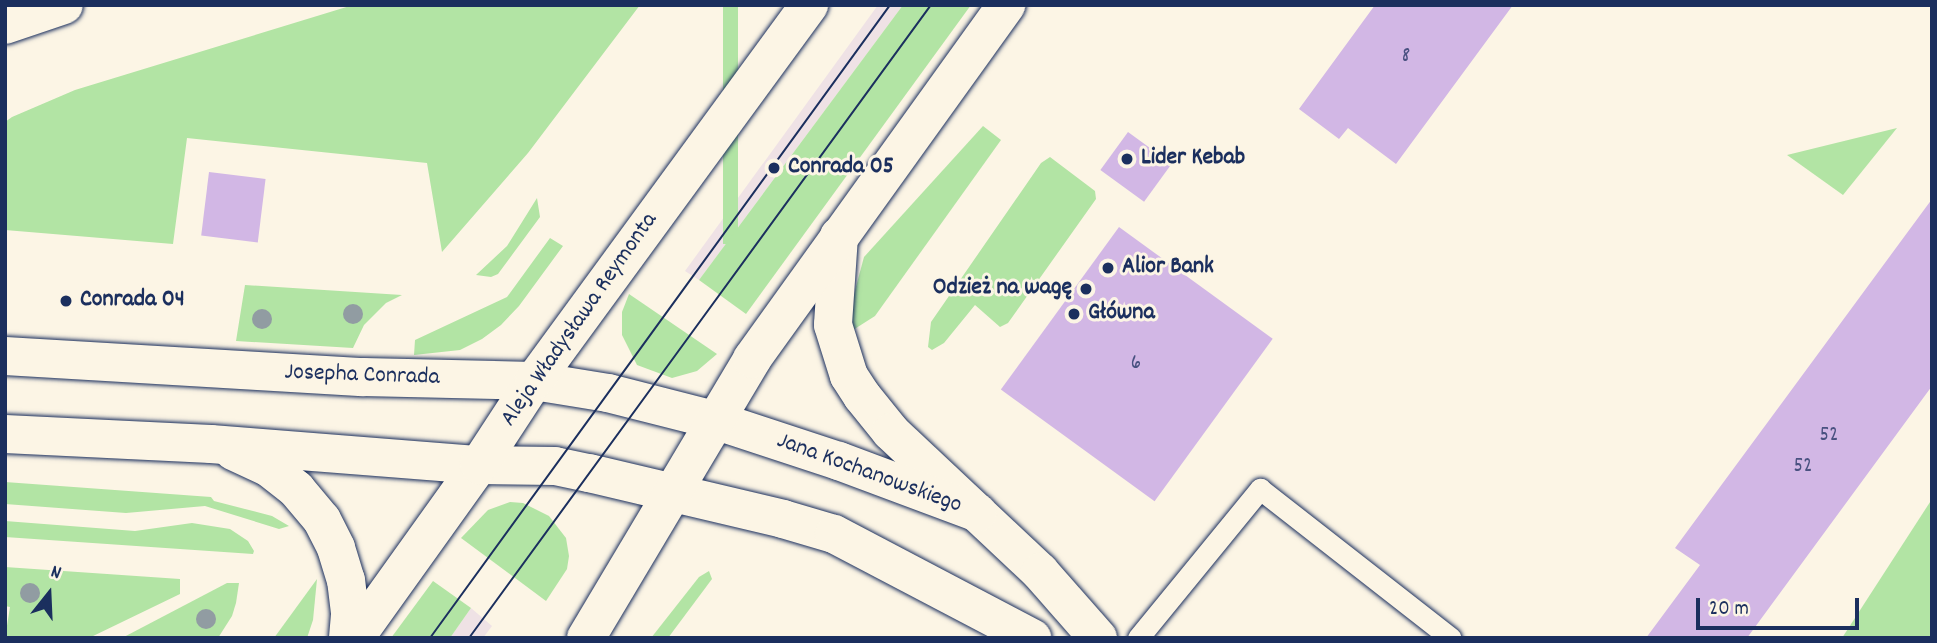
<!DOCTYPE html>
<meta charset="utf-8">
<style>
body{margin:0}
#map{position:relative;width:1937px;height:643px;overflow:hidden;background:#fcf5e5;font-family:Dekko,sans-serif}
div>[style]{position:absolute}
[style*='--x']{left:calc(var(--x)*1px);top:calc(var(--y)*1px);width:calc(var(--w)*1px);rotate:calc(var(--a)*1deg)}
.built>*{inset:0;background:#efe2e5}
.green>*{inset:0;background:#b2e4a4;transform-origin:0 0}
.building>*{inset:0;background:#d2b7e5;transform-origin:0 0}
.roads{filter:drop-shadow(0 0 2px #1b2f5e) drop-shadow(0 0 2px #1b2f5e)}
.lane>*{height:21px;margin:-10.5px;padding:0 10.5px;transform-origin:10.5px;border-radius:10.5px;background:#fcf5e5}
.street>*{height:38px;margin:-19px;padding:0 19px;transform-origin:19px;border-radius:19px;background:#fcf5e5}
.secondary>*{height:38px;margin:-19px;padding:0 19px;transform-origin:19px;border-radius:19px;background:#fcf5e5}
.tram>*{height:2px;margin:-1px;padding:0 1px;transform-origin:1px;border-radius:1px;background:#1b2f5e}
.trees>*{width:20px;height:20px;margin:-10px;border-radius:50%;background:#919ca2}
.dots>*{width:19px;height:19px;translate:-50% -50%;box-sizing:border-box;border:4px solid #fcf5e5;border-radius:50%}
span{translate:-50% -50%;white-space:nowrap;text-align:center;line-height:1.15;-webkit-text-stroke:6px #fcf5e5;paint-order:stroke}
.number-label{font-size:21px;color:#495180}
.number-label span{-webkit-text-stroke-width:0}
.poi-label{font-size:24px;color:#1b2f5e;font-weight:700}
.left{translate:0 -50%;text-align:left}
.right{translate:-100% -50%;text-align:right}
.street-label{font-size:24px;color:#1b2f5e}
.frame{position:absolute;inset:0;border:7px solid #1b2f5e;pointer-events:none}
.north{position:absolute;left:14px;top:559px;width:70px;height:70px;-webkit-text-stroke:5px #fcf5e5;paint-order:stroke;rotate:18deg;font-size:19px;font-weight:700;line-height:28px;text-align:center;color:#1b2f5e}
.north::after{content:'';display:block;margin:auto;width:24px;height:32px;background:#1b2f5e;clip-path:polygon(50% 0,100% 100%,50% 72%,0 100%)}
.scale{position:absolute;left:1696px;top:598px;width:163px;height:32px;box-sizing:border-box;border:4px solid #1b2f5e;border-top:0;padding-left:9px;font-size:21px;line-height:24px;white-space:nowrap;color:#1b2f5e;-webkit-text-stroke:5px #fcf5e5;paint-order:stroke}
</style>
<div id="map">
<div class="built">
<i style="clip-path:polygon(878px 5px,903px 5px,699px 280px,685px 271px)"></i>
<i style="clip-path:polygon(471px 608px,492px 626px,483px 638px,450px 638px)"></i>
</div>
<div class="green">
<i style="clip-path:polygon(353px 5px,640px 5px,528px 153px,442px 252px,427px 163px,187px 138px,173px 244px,5px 230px,5px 122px,12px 117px,75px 90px)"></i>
<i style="left:723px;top:5px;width:15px;height:239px"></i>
<i style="clip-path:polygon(903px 5px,971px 5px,746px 314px,699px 280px)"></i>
<i style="clip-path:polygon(983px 126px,1001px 140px,875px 316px,853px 330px,851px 305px,864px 257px)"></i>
<i style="clip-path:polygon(1897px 128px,1843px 195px,1787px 155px)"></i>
<i style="clip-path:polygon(1050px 157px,1095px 191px,1096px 199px,1008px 323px,1000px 327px,975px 305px,944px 343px,932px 350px,928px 347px,931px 322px,1041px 163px)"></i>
<i style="clip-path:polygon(537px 198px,540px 217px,498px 274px,491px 277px,476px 275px,507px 246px)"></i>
<i style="clip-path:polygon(550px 238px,563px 246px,519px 306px,501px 325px,482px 339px,460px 350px,414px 355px,415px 340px,507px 297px)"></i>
<i style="clip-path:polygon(245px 285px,402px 295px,386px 303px,364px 325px,353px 348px,236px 341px)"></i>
<i style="clip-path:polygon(629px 294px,717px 354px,697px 371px,672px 378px,637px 365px,622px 335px,622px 312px)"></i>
<i style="clip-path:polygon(5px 482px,211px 497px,214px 501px,272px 516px,289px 526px,279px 529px,205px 506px,126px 513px,5px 504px)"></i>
<i style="clip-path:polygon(1932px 499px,1932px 638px,1842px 638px)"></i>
<i style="clip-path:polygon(510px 502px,523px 503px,549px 516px,566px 538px,569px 556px,567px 569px,546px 601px,461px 538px,488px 510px)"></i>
<i style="clip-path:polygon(5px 521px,135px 531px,192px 523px,230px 529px,248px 541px,254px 551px,253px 554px,5px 537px)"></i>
<i style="clip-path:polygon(5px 567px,180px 579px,180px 594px,89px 638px,5px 638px,10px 607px,5px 606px)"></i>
<i style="clip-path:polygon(709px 571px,712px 579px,668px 638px,651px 638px,699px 577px)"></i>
<i style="clip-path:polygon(317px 579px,313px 620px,307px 638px,274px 638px)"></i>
<i style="clip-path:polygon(433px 581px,471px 608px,450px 638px,391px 638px)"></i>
<i style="clip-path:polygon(227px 583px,239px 583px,236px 603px,232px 616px,218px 638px,122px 638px)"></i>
</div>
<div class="building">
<i style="clip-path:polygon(1375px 5px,1513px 5px,1396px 164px,1348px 128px,1339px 139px,1299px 109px)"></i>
<i style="left:1128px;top:132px;width:54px;height:47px;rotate:36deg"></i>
<i style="left:209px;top:172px;width:57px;height:64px;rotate:7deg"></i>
<i style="clip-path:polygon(1932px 199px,1932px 386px,1747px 638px,1646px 638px,1700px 565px,1675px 548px)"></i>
<i style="left:1119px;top:227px;width:190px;height:201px;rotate:36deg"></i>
</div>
<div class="roads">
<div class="lane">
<i style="--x:1138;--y:638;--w:193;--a:-50.7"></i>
<i style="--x:1260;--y:489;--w:242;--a:38"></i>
</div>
<div class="street">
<i style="--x:5;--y:25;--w:62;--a:-18.7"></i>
</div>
<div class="secondary">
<i style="--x:839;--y:236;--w:89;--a:93.9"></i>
<i style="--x:833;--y:325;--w:53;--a:72.6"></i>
<i style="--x:849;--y:376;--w:24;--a:57"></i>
<i style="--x:862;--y:396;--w:46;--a:51.1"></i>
<i style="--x:891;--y:432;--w:204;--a:43.2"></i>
<i style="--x:1040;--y:572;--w:88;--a:48.7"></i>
<i style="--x:5;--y:356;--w:359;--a:3.4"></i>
<i style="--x:363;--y:377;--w:171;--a:1.3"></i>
<i style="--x:534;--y:381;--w:75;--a:9.2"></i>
<i style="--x:608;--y:393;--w:109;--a:14.3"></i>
<i style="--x:714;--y:420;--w:132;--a:18.2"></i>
<i style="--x:839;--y:461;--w:148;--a:20.5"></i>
<i style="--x:5;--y:434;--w:206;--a:2.8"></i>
<i style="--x:211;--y:444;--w:269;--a:4.5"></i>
<i style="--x:479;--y:465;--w:76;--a:0.8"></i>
<i style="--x:555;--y:466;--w:35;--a:12"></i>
<i style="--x:589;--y:473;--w:199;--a:13.3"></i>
<i style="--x:783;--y:519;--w:53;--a:16.4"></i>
<i style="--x:834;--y:534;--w:224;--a:27.7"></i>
<i style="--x:233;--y:451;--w:38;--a:25"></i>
<i style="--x:268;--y:467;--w:36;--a:38"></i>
<i style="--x:296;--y:489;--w:40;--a:50"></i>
<i style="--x:322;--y:520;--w:31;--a:63"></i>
<i style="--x:336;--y:548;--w:34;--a:73"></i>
<i style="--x:346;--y:580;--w:35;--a:83"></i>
<i style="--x:350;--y:615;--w:23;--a:95"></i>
<i style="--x:355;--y:638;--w:213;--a:-54.4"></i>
<i style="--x:479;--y:465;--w:100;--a:-56.8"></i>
<i style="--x:534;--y:381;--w:466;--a:-53.8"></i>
<i style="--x:586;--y:638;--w:325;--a:-59.2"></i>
<i style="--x:752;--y:359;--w:436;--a:-54.3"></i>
</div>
</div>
<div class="tram">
<i style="--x:430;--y:638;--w:782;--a:-53.99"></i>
<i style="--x:469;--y:638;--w:784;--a:-53.88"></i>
</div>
<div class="trees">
<i style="left:353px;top:314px"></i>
<i style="left:262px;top:319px"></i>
<i style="left:30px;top:593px"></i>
<i style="left:206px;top:619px"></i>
</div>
<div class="dots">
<i style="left:1127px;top:159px;background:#1b2f5e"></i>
<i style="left:774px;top:168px;background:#1b2f5e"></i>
<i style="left:1108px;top:268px;background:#1b2f5e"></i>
<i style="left:1086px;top:289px;background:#1b2f5e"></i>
<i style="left:66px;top:301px;background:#1b2f5e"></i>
<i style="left:1074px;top:314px;background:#1b2f5e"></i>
</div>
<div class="number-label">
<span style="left:1406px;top:57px">8</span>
<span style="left:1136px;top:364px">6</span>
<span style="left:1829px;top:436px">52</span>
<span style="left:1803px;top:467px">52</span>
</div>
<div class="poi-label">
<span class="left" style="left:1141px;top:159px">Lider Kebab</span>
<span class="left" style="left:788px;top:168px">Conrada 05</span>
<span class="left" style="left:1122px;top:268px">Alior Bank</span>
<span class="right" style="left:1072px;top:289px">Odzież na wagę</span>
<span class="left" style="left:80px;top:301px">Conrada 04</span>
<span class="left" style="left:1088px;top:314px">Główna</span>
</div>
<div class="street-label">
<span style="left:580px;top:320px;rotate:-55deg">Aleja Władysława Reymonta</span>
<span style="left:362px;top:376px;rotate:2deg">Josepha Conrada</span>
<span style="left:869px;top:474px;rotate:20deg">Jana Kochanowskiego</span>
</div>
<div class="frame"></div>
<div class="north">N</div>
<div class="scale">20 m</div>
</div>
